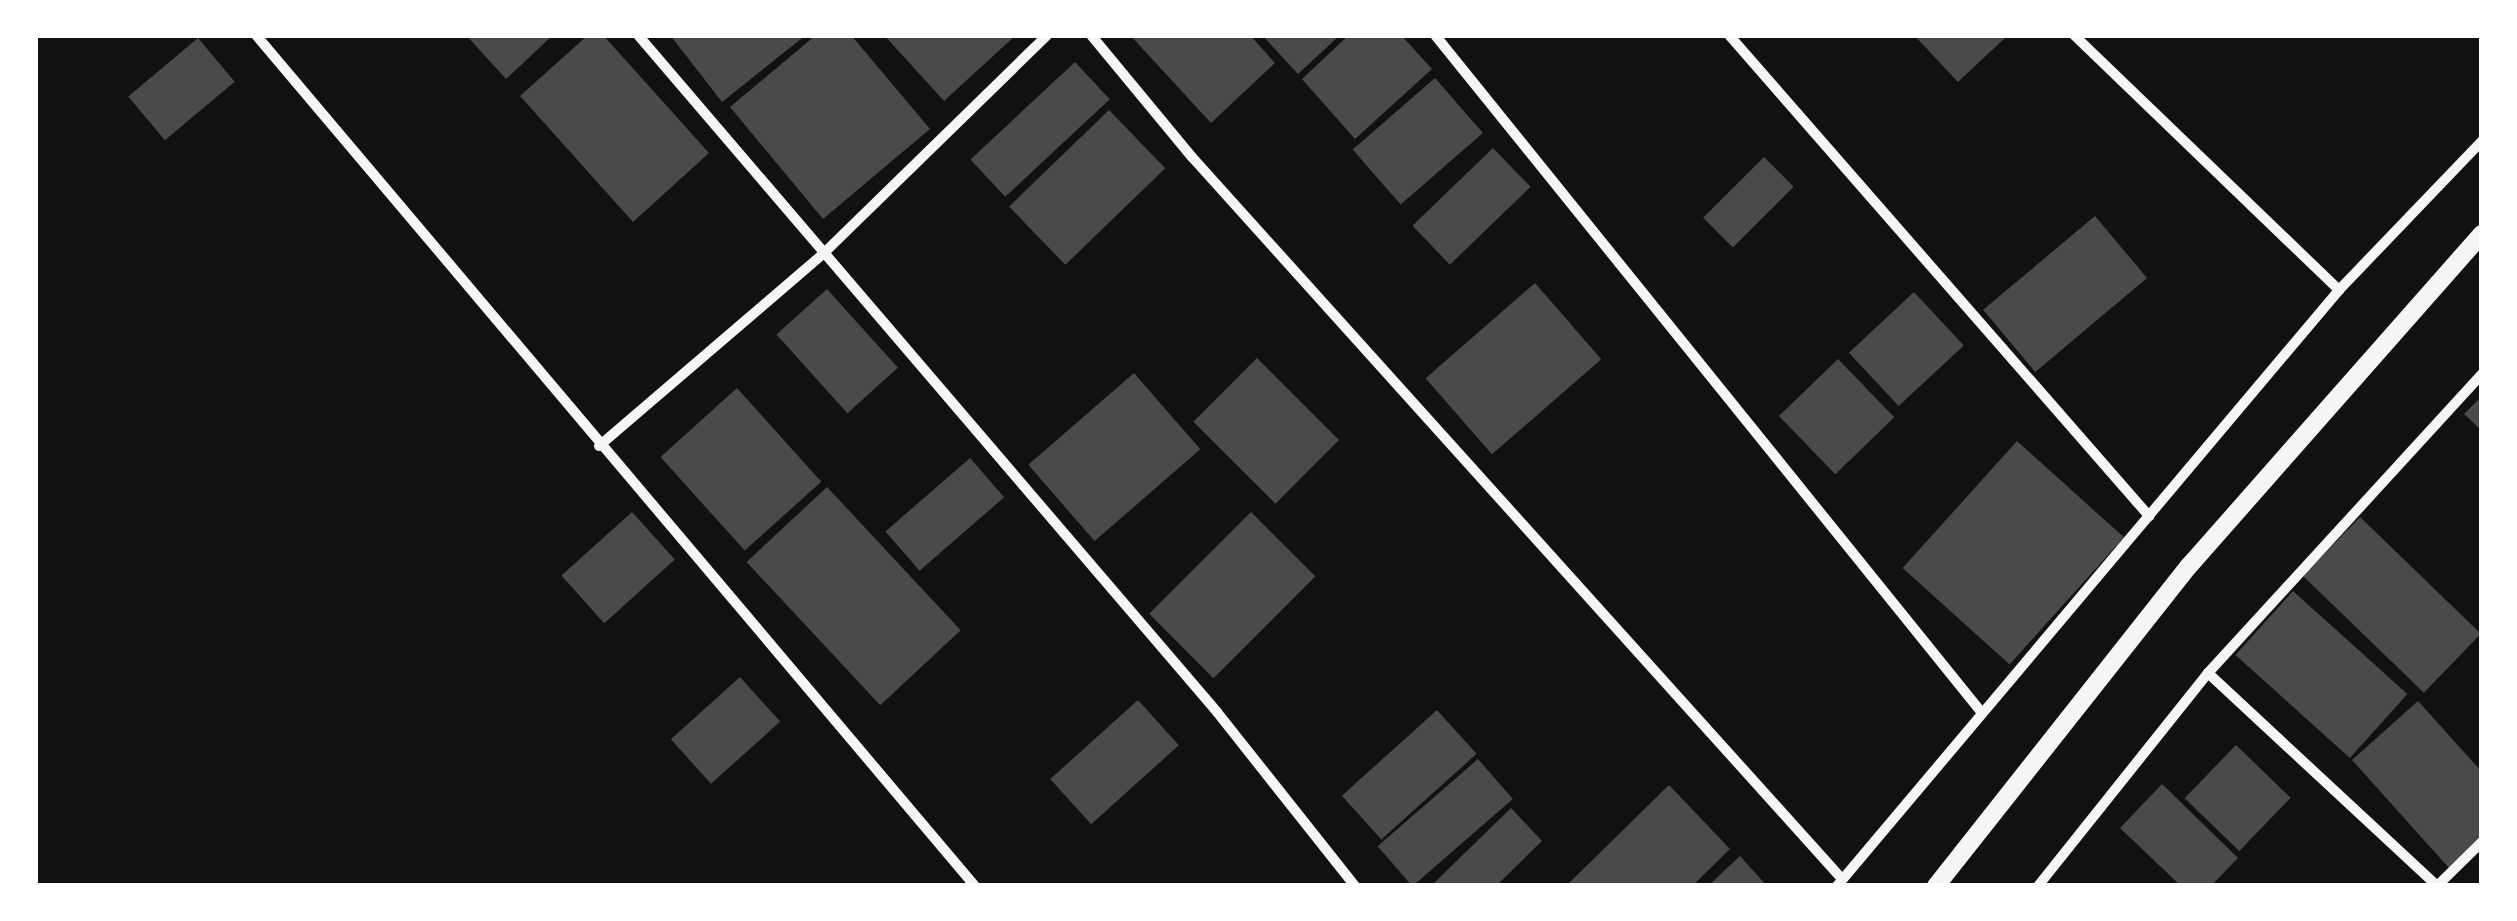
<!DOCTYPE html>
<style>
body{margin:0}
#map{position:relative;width:2517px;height:921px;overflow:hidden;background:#111;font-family:Helvetica,sans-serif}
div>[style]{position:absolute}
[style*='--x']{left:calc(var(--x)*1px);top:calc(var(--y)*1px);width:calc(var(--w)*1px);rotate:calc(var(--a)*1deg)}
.building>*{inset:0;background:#4a4a4a;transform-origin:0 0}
.minor>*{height:10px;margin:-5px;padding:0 5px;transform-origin:5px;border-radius:5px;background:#f5f5f5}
.tertiary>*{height:18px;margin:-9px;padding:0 9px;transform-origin:9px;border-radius:9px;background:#f5f5f5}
span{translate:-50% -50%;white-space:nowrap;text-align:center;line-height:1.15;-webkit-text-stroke:8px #fff;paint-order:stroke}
.frame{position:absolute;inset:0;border:38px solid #fff;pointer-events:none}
</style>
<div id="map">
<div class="building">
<i style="clip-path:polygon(466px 35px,553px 35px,506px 79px)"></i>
<i style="clip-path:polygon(588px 35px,603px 35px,709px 153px,633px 222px,520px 96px)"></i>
<i style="clip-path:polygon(670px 35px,806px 35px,722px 102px)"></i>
<i style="clip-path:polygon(816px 35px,851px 35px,930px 129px,823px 219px,730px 107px)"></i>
<i style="clip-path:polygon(884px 35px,1016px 35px,944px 101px)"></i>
<i style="clip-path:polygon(1130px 35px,1250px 35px,1275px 63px,1211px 123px)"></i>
<i style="clip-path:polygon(1262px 35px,1340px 35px,1298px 74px)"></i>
<i style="clip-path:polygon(1349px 35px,1401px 35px,1432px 69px,1355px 139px,1302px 79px)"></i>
<i style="clip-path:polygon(1914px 35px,2008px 35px,1958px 82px)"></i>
<i style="left:198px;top:38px;width:57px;height:91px;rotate:50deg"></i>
<i style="left:1075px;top:62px;width:51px;height:143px;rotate:47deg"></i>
<i style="left:1435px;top:78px;width:73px;height:109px;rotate:49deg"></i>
<i style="left:1109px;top:110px;width:81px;height:139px;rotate:46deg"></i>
<i style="left:1493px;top:148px;width:54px;height:112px;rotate:46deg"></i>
<i style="left:1764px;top:157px;width:42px;height:86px;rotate:45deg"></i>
<i style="left:2095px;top:216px;width:81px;height:146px;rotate:50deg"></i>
<i style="left:1535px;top:283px;width:101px;height:145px;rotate:49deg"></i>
<i style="left:827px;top:289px;width:106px;height:68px;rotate:48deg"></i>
<i style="left:1914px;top:292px;width:73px;height:89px;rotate:47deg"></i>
<i style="left:1257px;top:358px;width:116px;height:90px;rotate:45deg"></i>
<i style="left:1838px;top:359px;width:81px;height:82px;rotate:46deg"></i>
<i style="left:1134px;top:373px;width:101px;height:140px;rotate:49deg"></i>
<i style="left:737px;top:388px;width:126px;height:103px;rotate:48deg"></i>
<i style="clip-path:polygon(2482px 396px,2482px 431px,2464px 414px)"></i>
<i style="left:2017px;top:441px;width:144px;height:171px;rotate:42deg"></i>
<i style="left:970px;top:458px;width:52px;height:112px;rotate:49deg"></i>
<i style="left:827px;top:487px;width:196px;height:110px;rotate:47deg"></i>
<i style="left:632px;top:512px;width:64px;height:95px;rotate:48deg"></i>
<i style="left:1251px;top:512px;width:91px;height:144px;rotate:45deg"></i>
<i style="left:2360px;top:517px;width:168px;height:82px;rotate:44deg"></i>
<i style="left:2293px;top:591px;width:154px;height:86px;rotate:42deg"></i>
<i style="left:740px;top:677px;width:60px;height:93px;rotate:48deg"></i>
<i style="left:1138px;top:700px;width:61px;height:118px;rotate:48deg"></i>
<i style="clip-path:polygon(2418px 701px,2482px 772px,2482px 838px,2449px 868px,2352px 760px)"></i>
<i style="left:1437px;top:710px;width:59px;height:128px;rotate:48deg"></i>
<i style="left:2236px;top:745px;width:76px;height:74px;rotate:44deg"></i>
<i style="left:1478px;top:759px;width:53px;height:133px;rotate:49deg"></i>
<i style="clip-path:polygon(2162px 784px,2238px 858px,2211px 886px,2181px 886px,2120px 828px)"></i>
<i style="clip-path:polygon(1669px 785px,1730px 849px,1692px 886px,1566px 886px)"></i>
<i style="clip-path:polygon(1511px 808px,1542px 841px,1496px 886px,1431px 886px)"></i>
<i style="clip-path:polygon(1740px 856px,1767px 886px,1708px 886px)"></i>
</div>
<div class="minor">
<i style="--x:256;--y:35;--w:1114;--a:49.81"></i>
<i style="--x:638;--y:35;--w:891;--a:49.46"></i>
<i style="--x:1217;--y:712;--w:222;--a:51.6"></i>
<i style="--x:1091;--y:35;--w:158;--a:50.4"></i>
<i style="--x:1192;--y:157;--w:971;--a:48"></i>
<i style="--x:1435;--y:35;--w:871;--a:51.1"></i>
<i style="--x:1729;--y:35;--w:639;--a:48.87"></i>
<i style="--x:2074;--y:35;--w:368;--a:43.9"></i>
<i style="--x:599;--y:446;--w:298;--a:-40.6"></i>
<i style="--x:825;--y:252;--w:310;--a:-44.3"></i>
<i style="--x:2208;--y:673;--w:311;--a:42.9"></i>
<i style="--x:1837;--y:886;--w:779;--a:-49.89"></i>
<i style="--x:2339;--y:290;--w:207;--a:-46.2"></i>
<i style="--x:2038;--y:886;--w:273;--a:-51.4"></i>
<i style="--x:2208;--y:673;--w:406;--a:-47.5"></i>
<i style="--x:2437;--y:886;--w:63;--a:-44.4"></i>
</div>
<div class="tertiary">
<i style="--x:1936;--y:886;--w:408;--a:-51.7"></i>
<i style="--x:2189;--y:566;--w:443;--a:-48.6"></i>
</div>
<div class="frame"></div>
</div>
